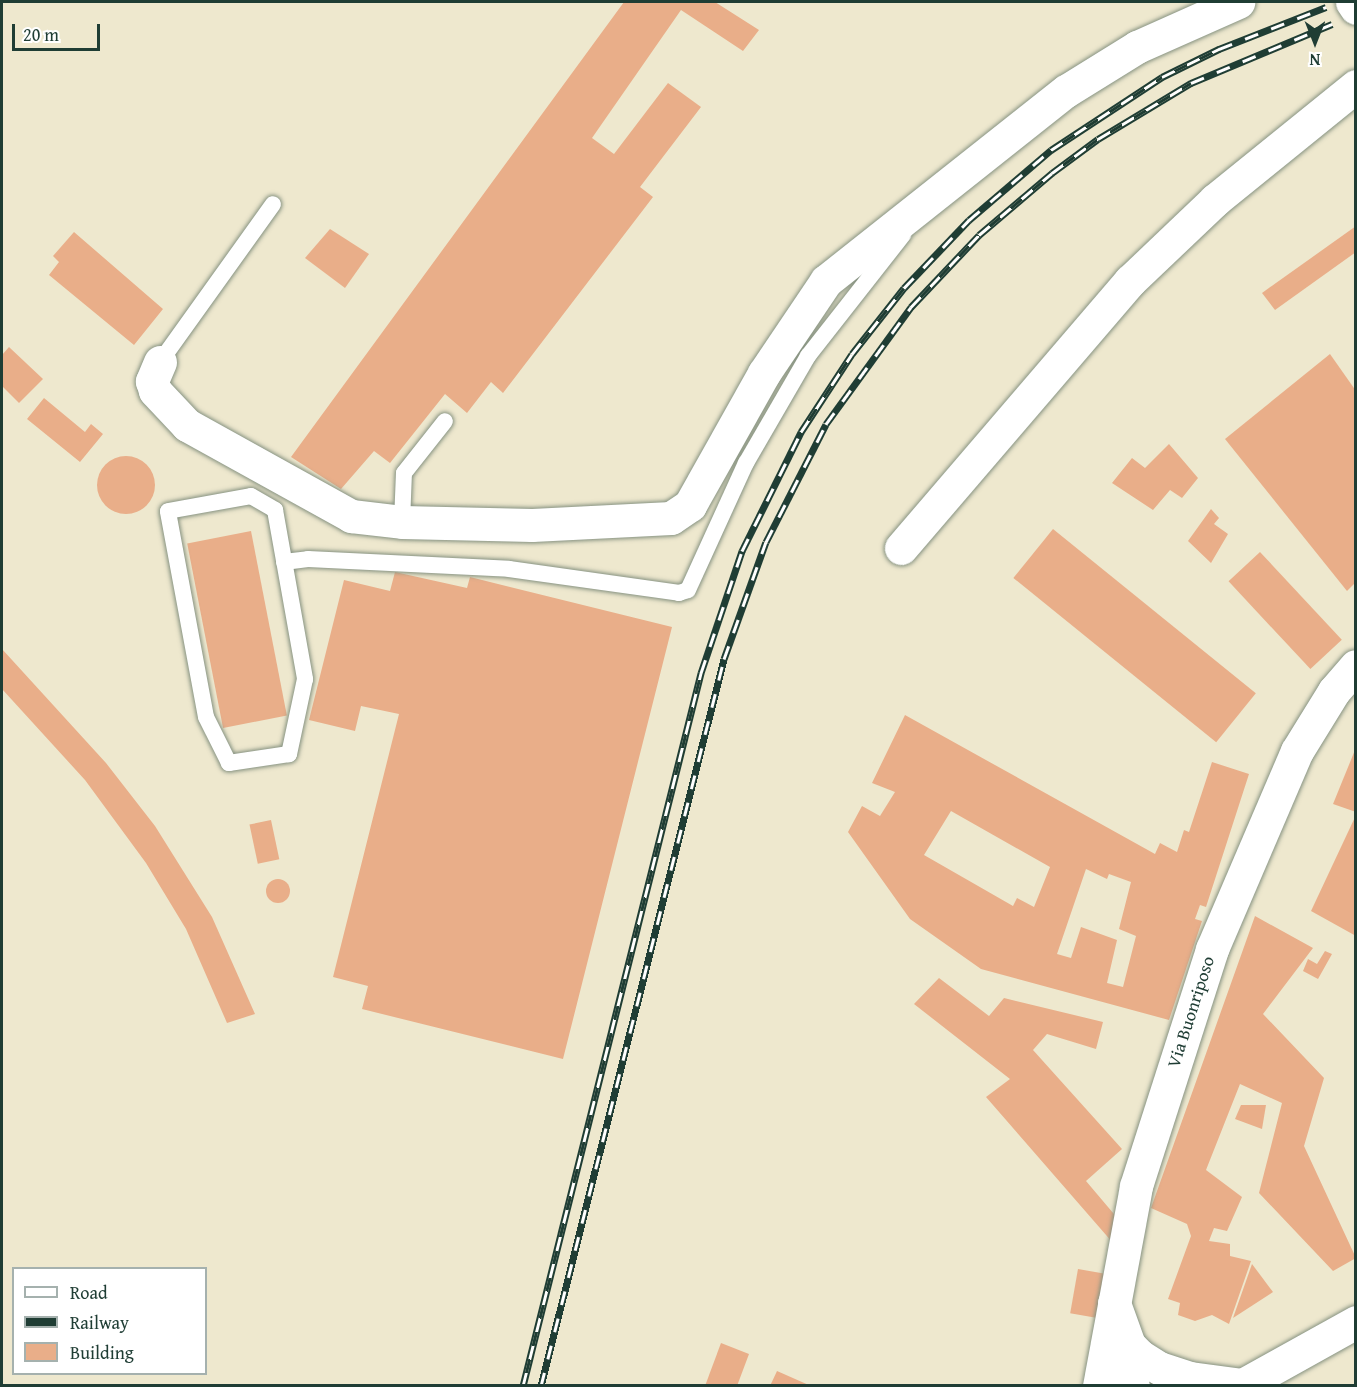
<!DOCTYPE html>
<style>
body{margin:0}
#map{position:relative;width:1357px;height:1387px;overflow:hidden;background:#eee8ce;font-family:"Gentium Book Plus",serif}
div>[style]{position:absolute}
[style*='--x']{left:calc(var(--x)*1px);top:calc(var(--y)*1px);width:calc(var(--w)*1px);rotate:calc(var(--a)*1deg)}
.building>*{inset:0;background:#e9ae89;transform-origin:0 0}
.round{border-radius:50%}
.roads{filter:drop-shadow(0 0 2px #869281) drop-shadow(0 0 2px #869281)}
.service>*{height:16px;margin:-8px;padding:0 8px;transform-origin:8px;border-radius:8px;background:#fff}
.minor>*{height:33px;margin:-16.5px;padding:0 16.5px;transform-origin:16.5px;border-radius:16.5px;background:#fff}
.tertiary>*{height:33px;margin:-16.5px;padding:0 16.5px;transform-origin:16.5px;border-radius:16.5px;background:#fff}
.rail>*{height:7px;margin-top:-3.5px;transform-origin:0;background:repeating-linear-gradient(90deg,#fff 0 14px,#1f3d34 0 28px);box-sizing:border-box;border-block:2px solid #1f3d34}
span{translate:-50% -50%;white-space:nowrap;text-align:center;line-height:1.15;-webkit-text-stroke:4.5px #fff;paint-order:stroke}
.street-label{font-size:18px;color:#1f3d34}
.frame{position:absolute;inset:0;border:3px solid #1f3d34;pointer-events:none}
.legend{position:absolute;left:12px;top:1267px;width:195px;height:108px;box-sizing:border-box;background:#fff;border:2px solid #a5b1ae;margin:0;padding:8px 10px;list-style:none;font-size:18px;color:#1f3d34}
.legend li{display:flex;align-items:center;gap:12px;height:30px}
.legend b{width:30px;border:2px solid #a5b1ae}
.north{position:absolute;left:1285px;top:12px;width:60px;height:60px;-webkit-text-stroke:4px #fff;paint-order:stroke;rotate:180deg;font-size:16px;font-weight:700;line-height:24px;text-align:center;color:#1f3d34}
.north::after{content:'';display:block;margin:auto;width:21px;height:27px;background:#1f3d34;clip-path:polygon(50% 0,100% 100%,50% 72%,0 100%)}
.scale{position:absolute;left:12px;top:24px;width:88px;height:27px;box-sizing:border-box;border:3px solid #1f3d34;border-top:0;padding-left:8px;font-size:18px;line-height:21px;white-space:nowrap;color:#1f3d34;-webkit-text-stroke:4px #fff;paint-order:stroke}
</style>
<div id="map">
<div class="building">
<i style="clip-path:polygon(624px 2px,715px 2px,759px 30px,743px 51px,681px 10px,592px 138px,614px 154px,668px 83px,701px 107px,640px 187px,653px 197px,503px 393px,491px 382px,467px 413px,445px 394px,390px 463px,374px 451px,341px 489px,291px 457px)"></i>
<i style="clip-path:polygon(1356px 226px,1356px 252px,1275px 310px,1262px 293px)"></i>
<i style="clip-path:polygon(330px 229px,369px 254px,345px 288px,305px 258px)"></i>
<i style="clip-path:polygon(74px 232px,163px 309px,134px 345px,49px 275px,59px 262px,53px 256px)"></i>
<i style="clip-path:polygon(9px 347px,43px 379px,19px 403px,2px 386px,2px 355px)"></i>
<i style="clip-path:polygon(1330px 354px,1356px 391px,1356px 582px,1347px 591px,1225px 439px)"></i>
<i style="clip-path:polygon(44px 398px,85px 432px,91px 424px,103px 434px,80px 462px,27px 419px)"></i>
<i style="clip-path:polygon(1169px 444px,1198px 478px,1182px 498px,1170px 490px,1153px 510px,1112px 483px,1132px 458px,1145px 468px)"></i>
<i class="round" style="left:97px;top:456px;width:58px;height:58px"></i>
<i style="clip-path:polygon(1211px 509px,1219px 518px,1214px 524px,1228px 534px,1211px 563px,1188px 541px)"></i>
<i style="left:1053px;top:529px;width:261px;height:63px;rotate:39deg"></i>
<i style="left:251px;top:531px;width:188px;height:65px;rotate:79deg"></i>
<i style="left:1260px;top:552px;width:120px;height:43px;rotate:47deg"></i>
<i style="clip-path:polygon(395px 572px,467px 588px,470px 577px,672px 627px,563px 1059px,362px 1009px,368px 986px,333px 977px,399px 714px,361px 706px,355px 731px,309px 720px,344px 580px,390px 591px)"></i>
<i style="clip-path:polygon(2px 649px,106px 763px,155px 826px,212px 917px,255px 1014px,227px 1023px,186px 929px,146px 863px,85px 780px,2px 689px)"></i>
<i style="clip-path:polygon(evenodd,905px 715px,1155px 854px,1160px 843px,1177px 852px,1184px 830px,1189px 832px,1212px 762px,1249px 774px,1206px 907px,1200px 905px,1195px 919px,1202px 921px,1169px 1020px,981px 969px,910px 919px,848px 832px,862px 806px,880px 816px,895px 792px,872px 783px,905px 715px,951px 811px,1050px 867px,1034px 907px,1017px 898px,1013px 906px,924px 855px,951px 811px,905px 715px,1086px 869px,1107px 879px,1109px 874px,1131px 882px,1119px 929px,1136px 936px,1123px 987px,1107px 983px,1117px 940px,1081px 927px,1071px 958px,1057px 954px,1086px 869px)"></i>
<i style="clip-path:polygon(1355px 750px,1356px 750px,1356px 812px,1333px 804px)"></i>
<i style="clip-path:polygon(1356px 815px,1356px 936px,1311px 911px)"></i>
<i style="left:271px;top:820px;width:40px;height:22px;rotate:78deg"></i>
<i class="round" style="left:266px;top:879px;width:24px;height:24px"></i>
<i style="clip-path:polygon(1255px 916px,1313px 948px,1263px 1014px,1324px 1078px,1304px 1146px,1356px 1258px,1333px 1271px,1259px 1193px,1282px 1103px,1240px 1084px,1206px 1170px,1242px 1197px,1227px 1231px,1214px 1228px,1209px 1241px,1230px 1244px,1230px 1256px,1251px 1261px,1229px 1324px,1212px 1315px,1195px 1321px,1178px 1315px,1180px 1303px,1168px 1299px,1191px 1236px,1187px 1224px,1151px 1208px)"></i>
<i style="clip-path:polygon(1325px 951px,1332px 954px,1318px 979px,1303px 971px,1308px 959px,1317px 964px)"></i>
<i style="clip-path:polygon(939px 978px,989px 1016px,1004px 998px,1103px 1022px,1096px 1049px,1047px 1034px,1033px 1050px,1122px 1149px,1086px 1181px,1119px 1220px,1113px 1243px,986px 1097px,1010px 1079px,914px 1004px)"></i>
<i style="clip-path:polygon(1241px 1105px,1266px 1105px,1262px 1129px,1235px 1119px)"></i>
<i style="clip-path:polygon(1252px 1264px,1273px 1292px,1233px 1318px)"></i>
<i style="left:1078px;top:1269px;width:29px;height:45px;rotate:10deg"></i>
<i style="clip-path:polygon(721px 1343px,749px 1354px,737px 1386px,705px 1386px)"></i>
<i style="clip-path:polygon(777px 1371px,811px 1386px,770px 1386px)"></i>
</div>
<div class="roads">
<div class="service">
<i style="--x:160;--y:362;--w:194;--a:-54.4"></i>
<i style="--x:251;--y:496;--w:28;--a:30"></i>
<i style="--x:275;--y:510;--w:172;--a:79.9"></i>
<i style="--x:305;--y:679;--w:77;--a:102"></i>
<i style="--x:289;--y:754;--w:61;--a:171.5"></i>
<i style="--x:229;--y:763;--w:51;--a:-116.6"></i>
<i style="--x:206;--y:717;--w:209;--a:-100.5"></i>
<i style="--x:168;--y:511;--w:84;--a:-10.2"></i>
<i style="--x:402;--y:522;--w:49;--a:-87.7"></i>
<i style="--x:404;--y:473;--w:66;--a:-51.7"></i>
<i style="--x:284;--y:562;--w:24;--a:-7"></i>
<i style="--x:308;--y:559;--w:201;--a:2.8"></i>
<i style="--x:509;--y:569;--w:172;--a:8"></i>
<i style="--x:679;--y:593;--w:9;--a:-18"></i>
<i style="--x:688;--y:590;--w:140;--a:-65.5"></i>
<i style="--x:746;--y:463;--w:124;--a:-59.9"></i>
<i style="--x:808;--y:356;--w:154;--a:-51.9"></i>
</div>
<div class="minor">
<i style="--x:1352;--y:2;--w:7;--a:56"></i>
<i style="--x:160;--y:362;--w:21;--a:113"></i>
<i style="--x:152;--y:381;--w:10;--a:73"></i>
<i style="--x:155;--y:391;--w:47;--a:46.7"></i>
<i style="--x:187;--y:425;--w:188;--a:29"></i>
<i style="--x:351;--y:516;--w:51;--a:6.7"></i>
<i style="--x:402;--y:522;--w:130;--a:1.3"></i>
<i style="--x:532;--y:525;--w:139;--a:-2.9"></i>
<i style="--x:671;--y:518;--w:23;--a:-34"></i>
<i style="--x:690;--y:505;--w:151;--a:-60.7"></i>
<i style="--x:764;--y:373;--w:111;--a:-56"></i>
<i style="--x:826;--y:281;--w:306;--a:-38.4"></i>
<i style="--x:1066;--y:91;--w:84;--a:-31.8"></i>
<i style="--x:1137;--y:47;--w:111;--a:-24"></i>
<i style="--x:901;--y:548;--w:352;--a:-49.4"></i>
<i style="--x:1130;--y:281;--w:117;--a:-43.6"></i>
<i style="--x:1215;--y:200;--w:181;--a:-39"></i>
<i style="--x:1114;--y:1303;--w:45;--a:70.3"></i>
<i style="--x:1129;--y:1345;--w:16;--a:45"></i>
<i style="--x:1140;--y:1356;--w:22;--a:32"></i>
<i style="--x:1159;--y:1368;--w:33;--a:18"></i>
<i style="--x:1190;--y:1378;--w:51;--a:7.8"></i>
<i style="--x:1116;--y:1332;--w:43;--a:76.6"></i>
<i style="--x:1126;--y:1374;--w:14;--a:60"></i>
<i style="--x:1241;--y:1386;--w:132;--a:-29.1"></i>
</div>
<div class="tertiary">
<i style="--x:1099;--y:1386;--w:203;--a:-79.5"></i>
<i style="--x:1136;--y:1186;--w:249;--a:-72.2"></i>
<i style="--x:1212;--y:949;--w:215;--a:-66.8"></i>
<i style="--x:1297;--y:751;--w:70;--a:-58.3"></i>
<i style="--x:1334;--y:691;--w:33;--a:-49"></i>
</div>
</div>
<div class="rail">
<i style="--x:523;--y:1386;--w:735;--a:-75.98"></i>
<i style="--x:701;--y:673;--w:129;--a:-71.4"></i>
<i style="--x:742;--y:551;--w:133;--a:-63.6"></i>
<i style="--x:801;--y:432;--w:93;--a:-56.8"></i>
<i style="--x:852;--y:354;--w:84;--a:-51.8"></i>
<i style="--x:904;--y:288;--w:94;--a:-46.3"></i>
<i style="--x:969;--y:220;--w:108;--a:-40.5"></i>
<i style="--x:1051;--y:150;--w:133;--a:-33.3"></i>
<i style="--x:1162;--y:77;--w:64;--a:-26.2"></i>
<i style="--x:1219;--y:49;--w:115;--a:-21.4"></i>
<i style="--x:541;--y:1386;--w:750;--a:-75.87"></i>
<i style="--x:724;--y:659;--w:124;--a:-70.3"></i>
<i style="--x:766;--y:542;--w:132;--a:-63"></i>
<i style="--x:826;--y:424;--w:145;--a:-54"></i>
<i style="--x:911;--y:307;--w:99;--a:-46.6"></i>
<i style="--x:979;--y:235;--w:96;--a:-40.3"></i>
<i style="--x:1052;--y:173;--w:57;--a:-36.5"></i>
<i style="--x:1098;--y:139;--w:109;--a:-31.1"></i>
<i style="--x:1191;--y:83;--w:153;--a:-22.7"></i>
</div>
<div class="street-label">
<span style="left:1191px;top:1012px;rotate:-72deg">Via Buonriposo</span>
</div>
<div class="frame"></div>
<ul class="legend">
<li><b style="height:8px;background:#fff"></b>Road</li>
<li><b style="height:8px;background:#1f3d34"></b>Railway</li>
<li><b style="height:16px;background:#e9ae89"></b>Building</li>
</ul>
<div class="north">N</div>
<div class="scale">20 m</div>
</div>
